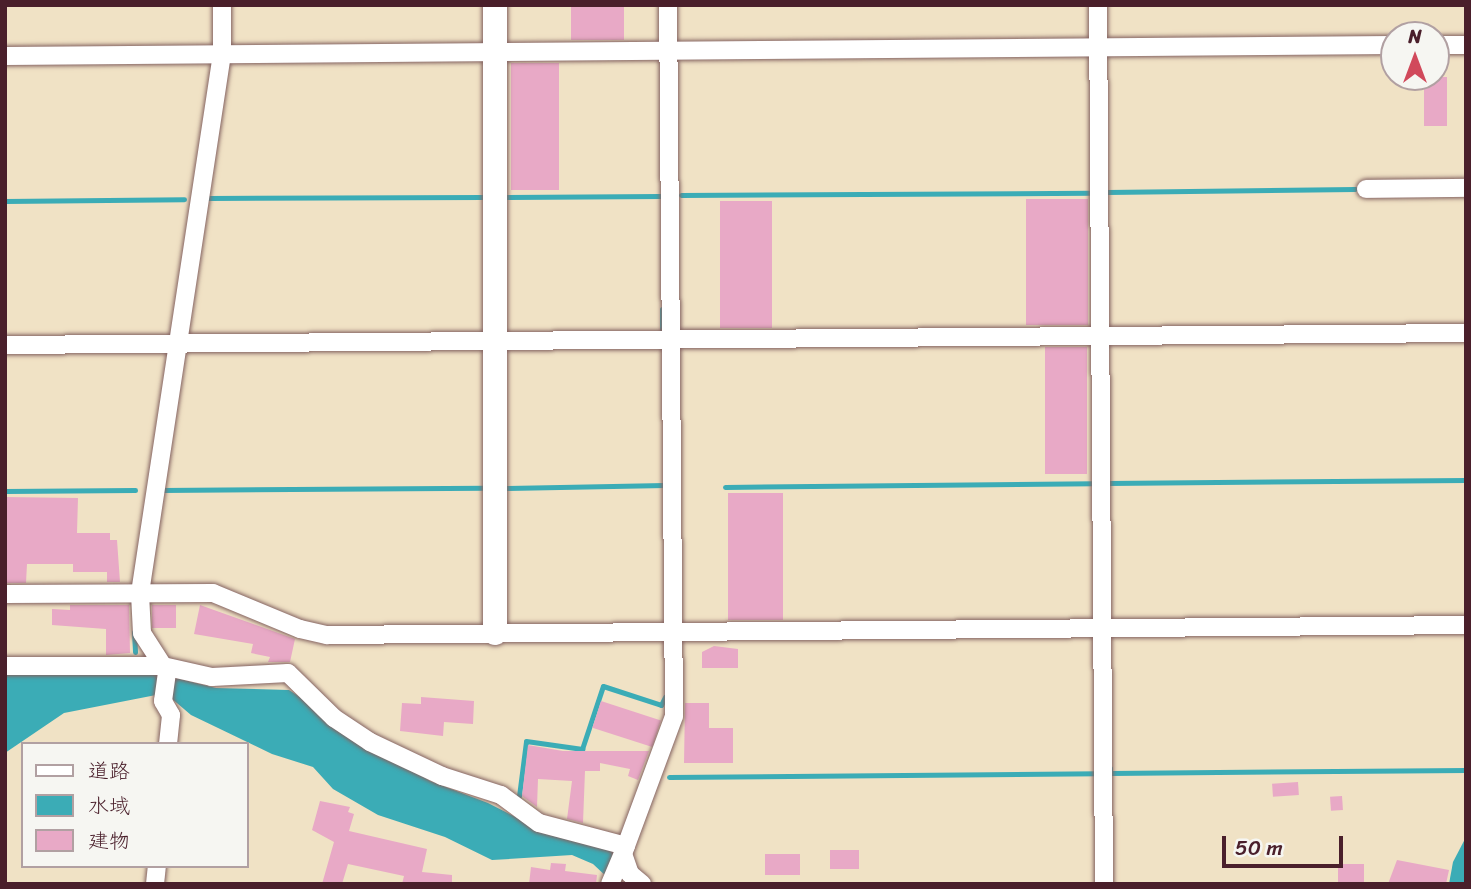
<!DOCTYPE html>
<meta charset="utf-8">
<style>
body{margin:0}
#map{position:relative;width:1471px;height:889px;overflow:hidden;background:#f0e2c5;font-family:Sriracha,"Klee One",sans-serif}
div>[style]{position:absolute}
[style*='--x']{left:calc(var(--x)*1px);top:calc(var(--y)*1px);width:calc(var(--w)*1px);rotate:calc(var(--a)*1deg)}
.water>*{inset:0;background:#3bacb6}
.stream>*{height:5px;margin:-2.5px;padding:0 2.5px;transform-origin:2.5px;border-radius:2.5px;background:#3bacb6}
.building>*{inset:0;background:#e8a9c6;transform-origin:0 0}
.roads{filter:drop-shadow(0 0 2px #846361) drop-shadow(0 0 2px #846361)}
.street>*{height:18px;margin:-9px;padding:0 9px;transform-origin:9px;border-radius:9px;background:#fff}
.secondary>*{height:24px;margin:-12px;padding:0 12px;transform-origin:12px;border-radius:12px;background:#fff}
span{translate:-50% -50%;white-space:nowrap;text-align:center;line-height:1.15;-webkit-text-stroke:5px #f6f6f2;paint-order:stroke}
.frame{position:absolute;inset:0;border:7px solid #4a1f2b;pointer-events:none}
.legend{position:absolute;left:21px;top:742px;width:228px;height:126px;box-sizing:border-box;background:#f6f6f2;border:2px solid #b1a0a2;margin:0;padding:9px 12px;list-style:none;font-size:21px;color:#4a1f2b}
.legend li{display:flex;align-items:center;gap:14px;height:35px}
.legend b{width:35px;border:2px solid #b1a0a2}
.north{position:absolute;left:1380px;top:21px;width:70px;height:70px;box-sizing:border-box;background:#f6f6f2;border:2px solid #b1a0a2;border-radius:50%;rotate:0deg;font-size:19px;font-weight:700;line-height:28px;text-align:center;color:#4a1f2b}
.north::after{content:'';display:block;margin:auto;width:24px;height:32px;background:#d1495b;clip-path:polygon(50% 0,100% 100%,50% 72%,0 100%)}
.scale{position:absolute;left:1222px;top:836px;width:121px;height:32px;box-sizing:border-box;border:4px solid #4a1f2b;border-top:0;padding-left:9px;font-size:21px;line-height:24px;white-space:nowrap;color:#4a1f2b;-webkit-text-stroke:5px #f6f6f2;paint-order:stroke}
</style>
<div id="map">
<div class="water">
<i style="clip-path:polygon(57px 671px,160px 674px,216px 688px,289px 690px,430px 781px,488px 803px,550px 835px,614px 851px,608px 878px,593px 864px,572px 855px,492px 860px,445px 837px,378px 815px,333px 789px,313px 767px,272px 754px,191px 715px,171px 698px,156px 695px,64px 713px,5px 753px,5px 672px)"></i>
<i style="clip-path:polygon(1466px 837px,1466px 884px,1449px 884px,1453px 862px)"></i>
</div>
<div class="stream">
<i style="--x:1107;--y:192;--w:248;--a:-0.7"></i>
<i style="--x:681;--y:195;--w:410;--a:-0.3"></i>
<i style="--x:505;--y:197;--w:156;--a:-0.4"></i>
<i style="--x:209;--y:198;--w:275;--a:-0.2"></i>
<i style="--x:5;--y:201;--w:179;--a:-0.6"></i>
<i style="--x:662;--y:309;--w:20;--a:90"></i>
<i style="--x:1108;--y:483;--w:358;--a:-0.5"></i>
<i style="--x:725;--y:487;--w:369;--a:-0.6"></i>
<i style="--x:506;--y:488;--w:159;--a:-1.1"></i>
<i style="--x:162;--y:490;--w:323;--a:-0.4"></i>
<i style="--x:5;--y:491;--w:130;--a:-0.4"></i>
<i style="--x:134;--y:632;--w:20;--a:87"></i>
<i style="--x:1110;--y:768;--w:5;--a:90"></i>
<i style="--x:1110;--y:773;--w:356;--a:-0.5"></i>
<i style="--x:669;--y:777;--w:430;--a:-0.5"></i>
<i style="--x:519;--y:796;--w:55;--a:-82.7"></i>
<i style="--x:526;--y:741;--w:57;--a:8.1"></i>
<i style="--x:582;--y:749;--w:66;--a:-71.6"></i>
<i style="--x:603;--y:686;--w:61;--a:18.1"></i>
<i style="--x:661;--y:705;--w:9;--a:-63"></i>
</div>
<div class="building">
<i style="left:571px;top:5px;width:53px;height:35px"></i>
<i style="left:511px;top:63px;width:48px;height:127px"></i>
<i style="left:1424px;top:77px;width:23px;height:49px"></i>
<i style="left:1026px;top:199px;width:62px;height:126px"></i>
<i style="left:720px;top:201px;width:52px;height:127px"></i>
<i style="left:1087px;top:347px;width:127px;height:42px;rotate:90deg"></i>
<i style="left:728px;top:493px;width:55px;height:127px"></i>
<i style="clip-path:polygon(5px 497px,78px 498px,77px 533px,110px 533px,110px 540px,117px 540px,120px 582px,107px 582px,107px 572px,73px 572px,73px 564px,27px 564px,26px 583px,5px 583px)"></i>
<i style="clip-path:polygon(70px 605px,129px 605px,130px 653px,106px 655px,106px 629px,52px 625px,52px 609px,70px 610px)"></i>
<i style="left:152px;top:605px;width:24px;height:23px"></i>
<i style="clip-path:polygon(200px 605px,295px 639px,290px 662px,268px 662px,270px 657px,251px 653px,253px 644px,194px 634px)"></i>
<i style="clip-path:polygon(714px 646px,738px 649px,738px 668px,702px 668px,702px 652px)"></i>
<i style="clip-path:polygon(421px 697px,474px 701px,473px 724px,444px 722px,443px 736px,400px 731px,402px 703px,421px 704px)"></i>
<i style="left:601px;top:701px;width:63px;height:28px;rotate:18deg"></i>
<i style="clip-path:polygon(685px 703px,709px 703px,709px 728px,733px 728px,733px 763px,684px 763px)"></i>
<i style="clip-path:polygon(528px 745px,563px 751px,649px 751px,638px 780px,628px 776px,630px 769px,600px 763px,600px 771px,585px 771px,583px 823px,567px 819px,572px 781px,538px 779px,537px 807px,522px 796px)"></i>
<i style="left:1298px;top:782px;width:13px;height:26px;rotate:86deg"></i>
<i style="left:1342px;top:796px;width:14px;height:12px;rotate:86deg"></i>
<i style="clip-path:polygon(320px 801px,350px 807px,348px 812px,354px 814px,349px 831px,427px 849px,422px 872px,452px 875px,452px 884px,402px 884px,404px 876px,348px 864px,342px 884px,322px 884px,334px 842px,312px 830px)"></i>
<i style="left:830px;top:850px;width:29px;height:19px"></i>
<i style="left:765px;top:854px;width:35px;height:21px"></i>
<i style="clip-path:polygon(1397px 860px,1449px 870px,1446px 884px,1388px 884px)"></i>
<i style="clip-path:polygon(551px 863px,566px 864px,565px 871px,597px 875px,596px 884px,529px 884px,531px 867px,550px 870px)"></i>
<i style="left:1338px;top:864px;width:26px;height:20px"></i>
</div>
<div class="roads">
<div class="street">
<i style="--x:1098;--y:5;--w:879;--a:89.61"></i>
<i style="--x:1436;--y:45;--w:30;--a:0"></i>
<i style="--x:5;--y:56;--w:1389;--a:-0.45"></i>
<i style="--x:1366;--y:189;--w:100;--a:-0.6"></i>
<i style="--x:5;--y:345;--w:1461;--a:-0.47"></i>
<i style="--x:5;--y:594;--w:208;--a:-0.3"></i>
<i style="--x:213;--y:593;--w:94;--a:22.5"></i>
<i style="--x:300;--y:629;--w:28;--a:13"></i>
<i style="--x:327;--y:635;--w:1139;--a:-0.5"></i>
<i style="--x:5;--y:666;--w:158;--a:0"></i>
<i style="--x:163;--y:666;--w:50;--a:12.7"></i>
<i style="--x:212;--y:677;--w:76;--a:-3"></i>
<i style="--x:288;--y:673;--w:64;--a:44.4"></i>
<i style="--x:334;--y:718;--w:43;--a:33.7"></i>
<i style="--x:370;--y:742;--w:80;--a:25.3"></i>
<i style="--x:442;--y:776;--w:62;--a:17.9"></i>
<i style="--x:501;--y:795;--w:47;--a:36.4"></i>
<i style="--x:539;--y:823;--w:90;--a:14.8"></i>
<i style="--x:168;--y:744;--w:29;--a:-84"></i>
<i style="--x:171;--y:715;--w:16;--a:-120"></i>
<i style="--x:163;--y:701;--w:29;--a:-82"></i>
<i style="--x:167;--y:672;--w:46;--a:-122.7"></i>
<i style="--x:142;--y:633;--w:40;--a:-92.9"></i>
<i style="--x:140;--y:593;--w:545;--a:-81.35"></i>
<i style="--x:222;--y:54;--w:49;--a:-90"></i>
<i style="--x:155;--y:884;--w:18;--a:-84"></i>
<i style="--x:610;--y:884;--w:33;--a:-67"></i>
<i style="--x:642;--y:884;--w:16;--a:-140"></i>
<i style="--x:630;--y:874;--w:21;--a:-109"></i>
<i style="--x:623;--y:854;--w:147;--a:-69.7"></i>
<i style="--x:674;--y:716;--w:711;--a:-90.48"></i>
</div>
<div class="secondary">
<i style="--x:495;--y:5;--w:628;--a:90"></i>
</div>
</div>
<div class="frame"></div>
<ul class="legend">
<li><b style="height:9px;background:#fff"></b>道路</li>
<li><b style="height:19px;background:#3bacb6"></b>水域</li>
<li><b style="height:19px;background:#e8a9c6"></b>建物</li>
</ul>
<div class="north">N</div>
<div class="scale">50 m</div>
</div>
